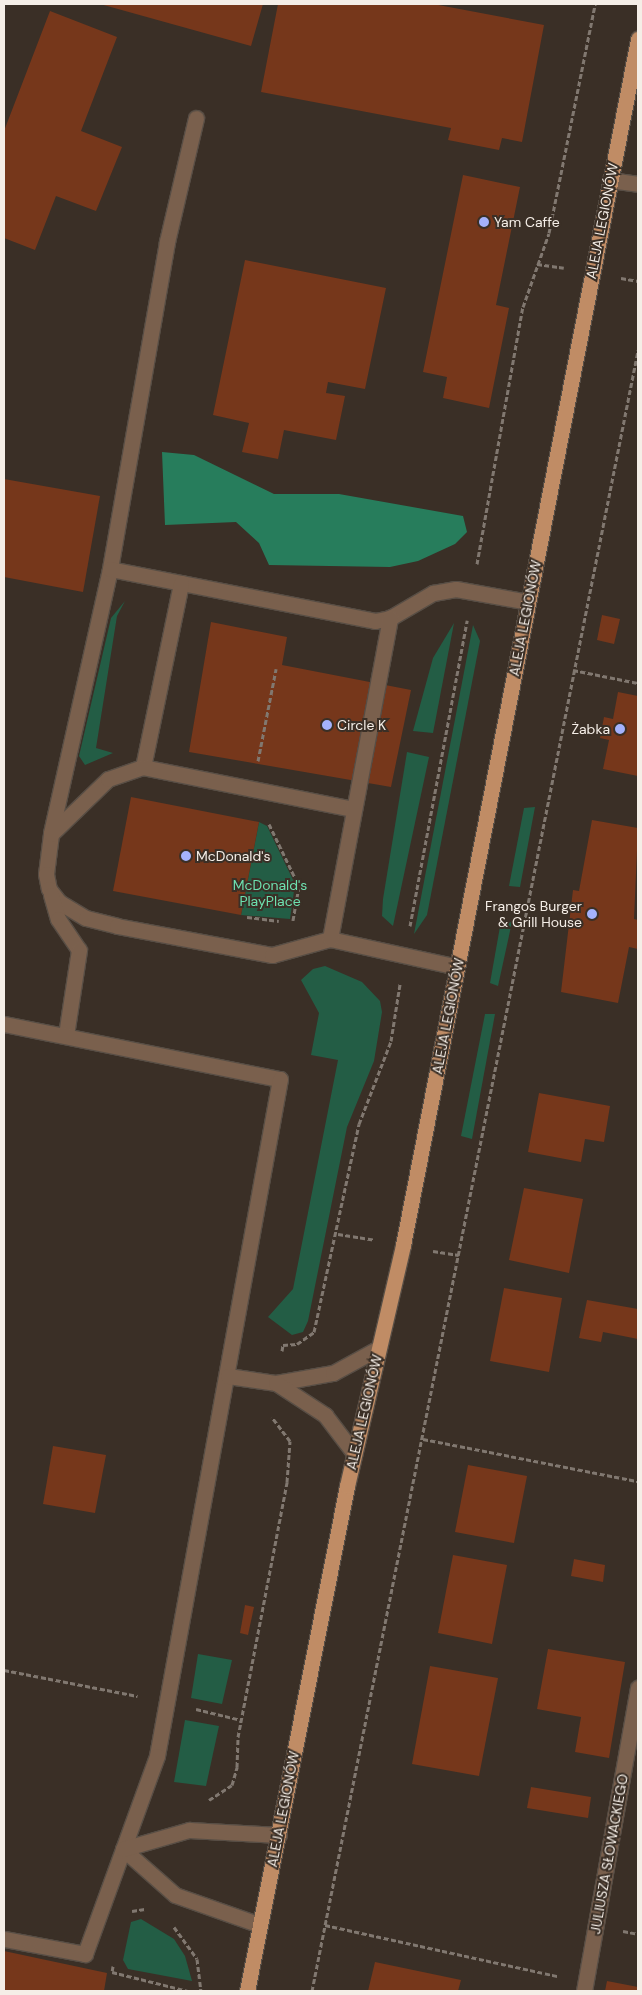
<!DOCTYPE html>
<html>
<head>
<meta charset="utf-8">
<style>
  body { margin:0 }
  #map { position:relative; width:642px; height:1995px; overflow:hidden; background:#3a2f26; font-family:"DM Sans",sans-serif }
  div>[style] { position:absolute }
  .green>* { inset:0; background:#235d45 }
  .forest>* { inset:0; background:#277d5c }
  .building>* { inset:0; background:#76371b }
  .path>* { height:3px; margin-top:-1.5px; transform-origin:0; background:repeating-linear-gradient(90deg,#817870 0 5px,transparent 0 7.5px) }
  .roads { filter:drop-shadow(1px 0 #584e45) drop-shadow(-1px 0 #584e45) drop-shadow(0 1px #584e45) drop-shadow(0 -1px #584e45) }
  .minor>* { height:15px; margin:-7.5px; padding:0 7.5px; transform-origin:7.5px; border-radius:7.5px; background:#7a604d }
  .major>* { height:15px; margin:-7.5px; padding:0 7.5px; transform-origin:7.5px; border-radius:7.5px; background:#c08c65 }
  .dots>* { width:14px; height:14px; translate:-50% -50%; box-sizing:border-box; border:2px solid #3a2f26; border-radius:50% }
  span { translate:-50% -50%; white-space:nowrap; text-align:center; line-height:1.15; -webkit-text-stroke:4px #3a2f26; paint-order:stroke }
  .street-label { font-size:14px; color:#f5eee7 }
  .poi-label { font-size:14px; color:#f5eee7 }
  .left { translate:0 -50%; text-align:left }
  .right { translate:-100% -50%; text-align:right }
  .park-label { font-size:14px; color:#6de0af }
  .frame { position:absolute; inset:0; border:5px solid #f5eee7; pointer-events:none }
</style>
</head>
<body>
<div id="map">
  <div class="green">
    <div style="clip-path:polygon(125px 601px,117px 616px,96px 748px,113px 753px,85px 765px,79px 756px,111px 618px)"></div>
    <div style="clip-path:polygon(454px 623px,433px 733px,413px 731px,433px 658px)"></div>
    <div style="clip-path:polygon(473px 625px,480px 641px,427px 915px,414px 934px)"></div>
    <div style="clip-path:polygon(407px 752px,429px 757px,393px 926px,382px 916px,383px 899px)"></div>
    <div style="clip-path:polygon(535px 807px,520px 887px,509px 886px,524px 808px)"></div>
    <div style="clip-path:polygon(259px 822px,267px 826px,295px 884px,290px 919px,241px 915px)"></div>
    <div style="clip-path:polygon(501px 921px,512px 922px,498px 986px,490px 983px)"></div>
    <div style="clip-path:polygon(325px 966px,362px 982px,380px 1001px,382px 1012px,374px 1061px,347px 1127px,308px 1321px,303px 1332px,292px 1335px,268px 1317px,293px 1289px,338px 1060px,311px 1055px,319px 1013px,301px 980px,313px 969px)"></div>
    <div style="clip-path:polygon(485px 1014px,495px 1014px,472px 1139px,461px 1136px)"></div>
    <div style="clip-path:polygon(198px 1654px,232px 1660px,222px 1704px,191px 1698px)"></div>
    <div style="clip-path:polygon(185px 1720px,219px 1726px,206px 1786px,174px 1782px)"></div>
    <div style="clip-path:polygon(141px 1919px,174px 1939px,185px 1956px,192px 1981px,128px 1969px,123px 1960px,131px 1922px)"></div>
  </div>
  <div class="forest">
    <div style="clip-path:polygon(162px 452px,194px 455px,274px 494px,339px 494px,463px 516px,467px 532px,455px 544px,418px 561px,390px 567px,269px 565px,259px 543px,236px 522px,165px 525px)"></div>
  </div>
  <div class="building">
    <div style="clip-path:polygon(100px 4px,263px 4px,251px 46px)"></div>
    <div style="clip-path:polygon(278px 4px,433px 4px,544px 25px,522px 142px,502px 138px,499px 150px,448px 140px,451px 128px,261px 92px)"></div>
    <div style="clip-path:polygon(50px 11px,117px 37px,81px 131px,122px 147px,96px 211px,56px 196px,35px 250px,4px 238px,4px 131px)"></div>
    <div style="clip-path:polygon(463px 175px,520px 187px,496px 305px,509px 308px,489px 408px,443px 398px,447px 377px,423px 372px)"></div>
    <div style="clip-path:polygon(245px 260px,386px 288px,365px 389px,328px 382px,326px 393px,345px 396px,336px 440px,284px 430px,278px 459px,242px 452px,249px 423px,213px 415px)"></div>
    <div style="clip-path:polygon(4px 479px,100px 496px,83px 592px,4px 577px)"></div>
    <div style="clip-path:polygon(602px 615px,620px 619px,614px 644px,597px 640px)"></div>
    <div style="clip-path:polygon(211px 622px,287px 637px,282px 665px,411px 690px,391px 787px,189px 752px)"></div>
    <div style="clip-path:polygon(618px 692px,638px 696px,638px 776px,603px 769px,609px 740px,600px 738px,604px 717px,613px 719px)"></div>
    <div style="clip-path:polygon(131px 797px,259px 822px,241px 915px,113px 891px)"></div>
    <div style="clip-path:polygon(592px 820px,638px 828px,634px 919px,638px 920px,638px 949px,629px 947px,618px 1003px,561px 992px,573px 890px,579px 891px)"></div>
    <div style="clip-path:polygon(539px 1093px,610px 1106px,604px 1142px,585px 1139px,581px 1162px,528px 1152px)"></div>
    <div style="clip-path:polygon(524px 1188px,583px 1199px,569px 1273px,509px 1260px)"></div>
    <div style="clip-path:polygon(504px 1288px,562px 1298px,549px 1372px,490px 1361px)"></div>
    <div style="clip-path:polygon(587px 1300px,638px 1309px,638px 1339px,603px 1332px,601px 1342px,579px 1338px)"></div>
    <div style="clip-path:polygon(53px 1446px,106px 1455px,95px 1513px,43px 1504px)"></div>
    <div style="clip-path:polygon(468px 1465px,527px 1476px,514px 1543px,455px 1532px)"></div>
    <div style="clip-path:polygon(453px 1555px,507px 1565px,492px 1644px,438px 1633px)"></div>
    <div style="clip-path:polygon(574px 1559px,605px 1565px,603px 1582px,571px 1576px)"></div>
    <div style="clip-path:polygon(245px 1605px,254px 1607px,248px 1635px,240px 1633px)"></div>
    <div style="clip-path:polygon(548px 1649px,625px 1662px,609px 1758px,575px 1752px,581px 1717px,537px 1709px)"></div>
    <div style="clip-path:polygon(430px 1666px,498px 1678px,479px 1776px,412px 1764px)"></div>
    <div style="clip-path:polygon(531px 1787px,591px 1797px,588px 1818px,527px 1808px)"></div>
    <div style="clip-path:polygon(4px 1951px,107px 1973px,104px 1991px,4px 1991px)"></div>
    <div style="clip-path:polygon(375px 1962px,461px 1980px,458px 1991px,368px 1991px)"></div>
    <div style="clip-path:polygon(607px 1981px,638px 1987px,638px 1991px,605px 1991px)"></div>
  </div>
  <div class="path">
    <div style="left:537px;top:264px;width:27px;rotate:8deg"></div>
    <div style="left:621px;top:278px;width:17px;rotate:10deg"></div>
    <div style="left:477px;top:564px;width:261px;rotate:-79.9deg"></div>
    <div style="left:523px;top:307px;width:78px;rotate:-70.6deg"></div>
    <div style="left:549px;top:233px;width:234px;rotate:-78.6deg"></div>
    <div style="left:573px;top:670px;width:66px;rotate:11.3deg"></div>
    <div style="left:258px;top:761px;width:94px;rotate:-78.9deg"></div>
    <div style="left:269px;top:824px;width:69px;rotate:64.2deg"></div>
    <div style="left:299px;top:886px;width:35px;rotate:100deg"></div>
    <div style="left:247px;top:917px;width:32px;rotate:7deg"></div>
    <div style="left:410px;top:926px;width:311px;rotate:-79.4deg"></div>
    <div style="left:338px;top:1234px;width:37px;rotate:9deg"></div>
    <div style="left:433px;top:1251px;width:26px;rotate:9deg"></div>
    <div style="left:282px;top:1351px;width:6px;rotate:-81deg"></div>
    <div style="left:283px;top:1345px;width:14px;rotate:-4deg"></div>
    <div style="left:297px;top:1344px;width:21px;rotate:-35deg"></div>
    <div style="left:314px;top:1332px;width:213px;rotate:-77.8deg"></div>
    <div style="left:359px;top:1124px;width:89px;rotate:-68.9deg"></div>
    <div style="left:391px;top:1041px;width:58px;rotate:-81deg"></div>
    <div style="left:423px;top:1439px;width:219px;rotate:11.1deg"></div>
    <div style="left:4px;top:1670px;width:136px;rotate:11deg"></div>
    <div style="left:196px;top:1709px;width:46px;rotate:13.7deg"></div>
    <div style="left:209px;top:1800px;width:27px;rotate:-33deg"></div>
    <div style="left:232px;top:1785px;width:19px;rotate:-74deg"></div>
    <div style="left:237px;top:1767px;width:30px;rotate:-88deg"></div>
    <div style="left:238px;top:1737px;width:260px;rotate:-79.1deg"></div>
    <div style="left:287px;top:1482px;width:41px;rotate:-85.8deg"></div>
    <div style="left:290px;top:1441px;width:30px;rotate:-127deg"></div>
    <div style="left:132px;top:1911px;width:13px;rotate:-9deg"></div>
    <div style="left:325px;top:1925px;width:238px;rotate:12.4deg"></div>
    <div style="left:174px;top:1927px;width:39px;rotate:54deg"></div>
    <div style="left:197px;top:1959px;width:32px;rotate:83deg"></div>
    <div style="left:623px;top:1931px;width:15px;rotate:11deg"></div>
    <div style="left:113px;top:1966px;width:6px;rotate:99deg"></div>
    <div style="left:112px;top:1972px;width:78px;rotate:14deg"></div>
    <div style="left:312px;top:1991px;width:1673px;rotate:-78.76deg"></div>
  </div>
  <div class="roads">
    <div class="minor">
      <div style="left:196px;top:118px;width:127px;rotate:103.2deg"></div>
      <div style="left:167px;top:242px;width:332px;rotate:99.9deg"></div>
      <div style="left:110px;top:569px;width:271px;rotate:102.6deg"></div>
      <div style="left:51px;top:834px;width:40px;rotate:97.1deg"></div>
      <div style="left:46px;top:874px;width:15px;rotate:79deg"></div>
      <div style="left:49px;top:889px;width:16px;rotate:52deg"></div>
      <div style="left:59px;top:902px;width:31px;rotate:31deg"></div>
      <div style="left:86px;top:918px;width:32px;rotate:14deg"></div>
      <div style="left:117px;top:926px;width:158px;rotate:10.6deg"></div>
      <div style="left:272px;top:955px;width:60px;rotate:-15.4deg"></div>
      <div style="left:330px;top:939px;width:130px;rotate:12.4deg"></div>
      <div style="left:610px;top:180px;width:28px;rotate:8deg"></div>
      <div style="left:110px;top:569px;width:270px;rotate:11.1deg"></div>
      <div style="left:375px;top:621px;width:15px;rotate:-11deg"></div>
      <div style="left:390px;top:618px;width:50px;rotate:-30.2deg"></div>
      <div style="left:433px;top:593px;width:23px;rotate:-10deg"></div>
      <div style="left:456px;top:589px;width:73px;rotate:10.2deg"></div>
      <div style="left:143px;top:767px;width:188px;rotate:-78.3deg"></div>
      <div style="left:51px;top:834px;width:79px;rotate:-44deg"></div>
      <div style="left:108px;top:779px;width:37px;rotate:-19deg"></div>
      <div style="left:143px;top:767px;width:215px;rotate:11.3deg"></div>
      <div style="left:51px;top:895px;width:25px;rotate:74deg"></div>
      <div style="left:58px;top:919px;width:37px;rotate:56deg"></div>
      <div style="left:79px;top:950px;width:86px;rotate:98.7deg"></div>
      <div style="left:330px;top:939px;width:327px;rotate:-79.4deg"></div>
      <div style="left:4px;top:1024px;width:281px;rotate:11.3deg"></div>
      <div style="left:280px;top:1079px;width:688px;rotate:100.3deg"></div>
      <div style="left:157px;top:1756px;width:211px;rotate:110deg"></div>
      <div style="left:85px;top:1954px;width:82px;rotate:-169.5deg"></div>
      <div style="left:228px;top:1376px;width:49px;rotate:8.3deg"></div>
      <div style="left:276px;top:1383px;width:58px;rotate:-10deg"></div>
      <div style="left:333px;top:1373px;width:52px;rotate:-28.5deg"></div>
      <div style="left:276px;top:1383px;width:59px;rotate:33.1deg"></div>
      <div style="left:325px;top:1415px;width:48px;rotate:52.7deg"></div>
      <div style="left:123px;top:1849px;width:69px;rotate:41.5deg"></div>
      <div style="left:175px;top:1895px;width:90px;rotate:19.4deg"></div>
      <div style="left:123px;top:1849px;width:69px;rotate:-16.1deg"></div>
      <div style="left:189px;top:1830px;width:90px;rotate:3.2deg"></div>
      <div style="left:584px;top:1991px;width:308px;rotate:-79.9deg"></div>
    </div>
    <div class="major">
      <div style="left:247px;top:1991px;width:515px;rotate:-78.8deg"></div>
      <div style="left:347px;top:1486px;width:247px;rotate:-76.9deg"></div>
      <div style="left:403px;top:1245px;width:1229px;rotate:-78.97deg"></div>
    </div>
  </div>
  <div class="dots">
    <div style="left:484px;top:222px;background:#a4b2fc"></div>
    <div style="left:327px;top:725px;background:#a4b2fc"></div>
    <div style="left:620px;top:729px;background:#a4b2fc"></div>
    <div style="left:186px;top:856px;background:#a4b2fc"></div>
    <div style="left:592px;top:914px;background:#a4b2fc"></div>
  </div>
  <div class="street-label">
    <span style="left:602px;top:221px;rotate:-79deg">ALEJA LEGIONÓW</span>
    <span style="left:525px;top:618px;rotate:-79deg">ALEJA LEGIONÓW</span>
    <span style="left:448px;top:1016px;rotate:-79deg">ALEJA LEGIONÓW</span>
    <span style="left:364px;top:1412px;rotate:-77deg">ALEJA LEGIONÓW</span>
    <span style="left:283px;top:1809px;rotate:-79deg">ALEJA LEGIONÓW</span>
    <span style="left:609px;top:1854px;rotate:-80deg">JULIUSZA SŁOWACKIEGO</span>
  </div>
  <div class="poi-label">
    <span class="left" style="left:494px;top:222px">Yam Caffe</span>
    <span class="left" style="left:337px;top:725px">Circle K</span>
    <span class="right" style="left:610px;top:729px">Żabka</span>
    <span class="left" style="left:196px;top:856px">McDonald's</span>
    <span class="right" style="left:582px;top:914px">Frangos Burger<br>&amp; Grill House</span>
  </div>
  <div class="park-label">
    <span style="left:270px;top:893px">McDonald's<br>PlayPlace</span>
  </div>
  <div class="frame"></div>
</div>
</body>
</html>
